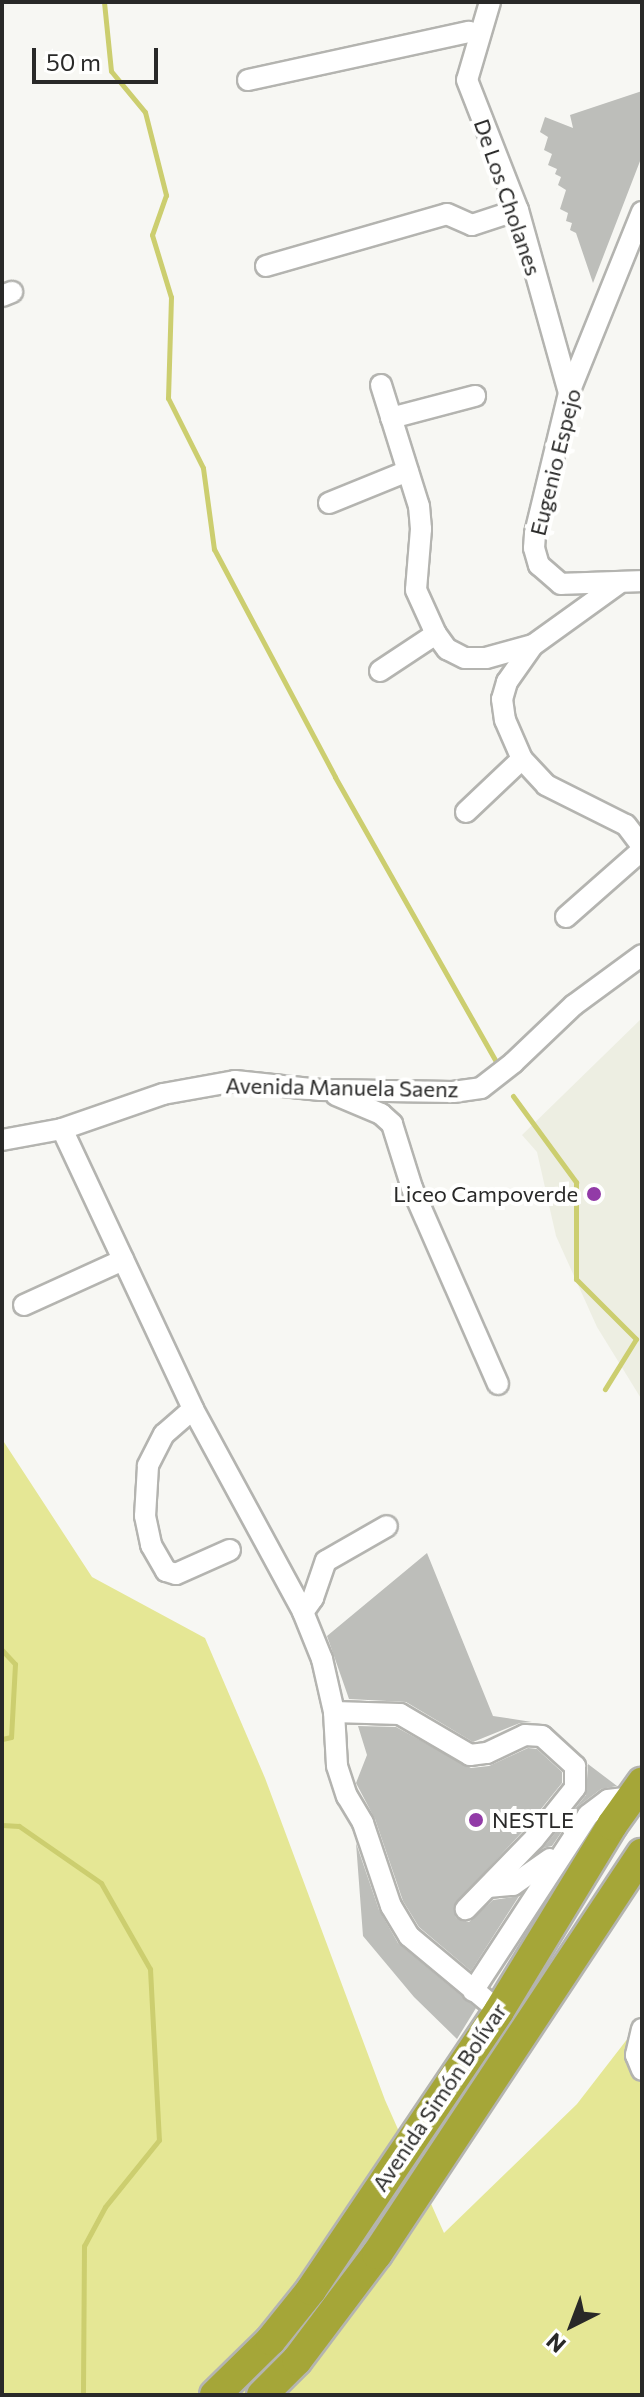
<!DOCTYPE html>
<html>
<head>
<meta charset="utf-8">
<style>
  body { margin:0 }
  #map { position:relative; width:644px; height:2397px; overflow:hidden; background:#f7f7f3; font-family:Commissioner,sans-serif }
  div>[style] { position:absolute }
  .built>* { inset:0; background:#edeee2 }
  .green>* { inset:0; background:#e5e795 }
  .stream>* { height:5px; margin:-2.5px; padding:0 2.5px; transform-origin:2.5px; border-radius:2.5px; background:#ccce6f }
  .building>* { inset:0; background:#bdbeba }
  .roads { filter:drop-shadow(2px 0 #b4b4b0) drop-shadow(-2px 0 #b4b4b0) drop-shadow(0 2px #b4b4b0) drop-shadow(0 -2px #b4b4b0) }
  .minor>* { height:20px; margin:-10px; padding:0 10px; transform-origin:10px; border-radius:10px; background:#fff }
  .highway>* { height:30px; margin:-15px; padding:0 15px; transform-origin:15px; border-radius:15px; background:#a5a638 }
  .dots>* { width:22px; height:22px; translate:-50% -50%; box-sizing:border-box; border:4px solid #fffffe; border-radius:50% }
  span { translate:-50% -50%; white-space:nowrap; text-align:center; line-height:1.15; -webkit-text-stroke:8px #fffffe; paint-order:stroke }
  .street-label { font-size:22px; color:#292928 }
  .poi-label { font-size:22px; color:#292928 }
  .right { translate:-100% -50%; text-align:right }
  .left { translate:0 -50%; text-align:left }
  .frame { position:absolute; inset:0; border:4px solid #292928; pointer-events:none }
  .north { position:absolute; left:532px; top:2285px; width:80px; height:80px; -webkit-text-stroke:6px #fffffe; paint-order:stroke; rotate:222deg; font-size:22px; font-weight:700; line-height:32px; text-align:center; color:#292928 }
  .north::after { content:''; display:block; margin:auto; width:28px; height:36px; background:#292928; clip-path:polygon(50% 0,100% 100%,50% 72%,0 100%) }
  .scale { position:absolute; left:32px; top:48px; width:126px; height:36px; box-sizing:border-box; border:4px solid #292928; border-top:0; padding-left:10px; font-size:24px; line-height:28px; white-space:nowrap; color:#292928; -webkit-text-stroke:6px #fffffe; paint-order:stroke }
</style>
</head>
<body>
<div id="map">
  <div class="built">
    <div style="clip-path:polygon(642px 1018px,642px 1400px,597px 1327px,556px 1236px,537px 1152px,522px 1135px)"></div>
  </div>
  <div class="green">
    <div style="clip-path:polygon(2px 1439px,92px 1577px,205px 1638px,265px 1778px,385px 2100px,444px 2233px,577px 2104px,642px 2020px,642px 2395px,2px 2395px)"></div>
  </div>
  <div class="stream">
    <div style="left:104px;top:2px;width:69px;rotate:84.2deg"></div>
    <div style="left:111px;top:71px;width:53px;rotate:50.3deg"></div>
    <div style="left:145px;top:112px;width:86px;rotate:75.8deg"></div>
    <div style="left:166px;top:195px;width:42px;rotate:109.3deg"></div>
    <div style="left:152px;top:235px;width:65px;rotate:73deg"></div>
    <div style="left:171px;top:297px;width:101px;rotate:91.7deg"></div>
    <div style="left:168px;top:398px;width:78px;rotate:63.4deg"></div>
    <div style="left:203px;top:468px;width:82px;rotate:82.3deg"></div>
    <div style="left:214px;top:549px;width:258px;rotate:62deg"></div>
    <div style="left:335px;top:777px;width:329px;rotate:60.5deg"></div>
    <div style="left:513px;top:1096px;width:107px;rotate:53.8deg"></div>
    <div style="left:576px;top:1182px;width:97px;rotate:90deg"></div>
    <div style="left:576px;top:1279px;width:85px;rotate:45deg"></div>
    <div style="left:636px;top:1339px;width:59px;rotate:121.8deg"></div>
    <div style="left:2px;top:1650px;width:19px;rotate:47deg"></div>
    <div style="left:15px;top:1664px;width:73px;rotate:93.1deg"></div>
    <div style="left:11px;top:1737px;width:9px;rotate:167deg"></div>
    <div style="left:2px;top:1825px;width:17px;rotate:3deg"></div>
    <div style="left:19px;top:1826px;width:100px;rotate:34.8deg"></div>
    <div style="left:101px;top:1883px;width:99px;rotate:60.3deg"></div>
    <div style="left:150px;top:1969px;width:171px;rotate:87deg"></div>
    <div style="left:159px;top:2140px;width:86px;rotate:128.9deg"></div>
    <div style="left:105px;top:2207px;width:44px;rotate:118.3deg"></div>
    <div style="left:84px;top:2246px;width:148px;rotate:90.4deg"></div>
  </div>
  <div class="building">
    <div style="clip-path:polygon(642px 91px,642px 156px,593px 283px,576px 233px,570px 230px,572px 223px,566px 221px,568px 213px,560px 209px,566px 190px,558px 185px,561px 177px,555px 174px,557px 169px,548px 165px,552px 154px,544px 150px,548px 137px,540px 132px,545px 117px,573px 128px,570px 115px)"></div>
    <div style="clip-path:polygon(427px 1553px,493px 1716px,532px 1722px,520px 1723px,473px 1742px,406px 1702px,349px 1699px,327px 1636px)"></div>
    <div style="clip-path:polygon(358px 1726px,396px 1727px,471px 1768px,489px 1766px,528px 1748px,537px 1749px,562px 1772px,562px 1783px,524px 1830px,454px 1905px,456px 1918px,469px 1922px,493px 1900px,519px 1896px,471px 1971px,419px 1927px,403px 1901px,375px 1819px,356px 1783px,367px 1755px)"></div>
    <div style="clip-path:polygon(588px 1764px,617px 1786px,601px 1789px,580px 1805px,552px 1846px,543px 1848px,586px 1795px)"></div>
    <div style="clip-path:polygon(356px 1843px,379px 1910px,398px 1943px,476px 2008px,457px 2039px,414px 1997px,363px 1936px)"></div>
  </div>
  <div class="roads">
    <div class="minor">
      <div style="left:490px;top:2px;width:81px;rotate:106.4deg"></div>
      <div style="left:467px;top:80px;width:140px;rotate:68.6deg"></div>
      <div style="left:518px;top:210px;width:190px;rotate:74.4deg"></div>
      <div style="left:248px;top:80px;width:226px;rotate:-12.3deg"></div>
      <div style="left:469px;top:32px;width:9px;rotate:13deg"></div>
      <div style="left:642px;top:212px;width:195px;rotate:112deg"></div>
      <div style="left:569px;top:393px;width:145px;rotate:103.6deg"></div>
      <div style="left:535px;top:534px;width:14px;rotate:94deg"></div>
      <div style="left:534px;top:548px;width:18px;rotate:74deg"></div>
      <div style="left:539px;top:565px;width:29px;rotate:41deg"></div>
      <div style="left:561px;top:584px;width:81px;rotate:-2.1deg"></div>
      <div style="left:266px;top:266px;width:188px;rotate:-16deg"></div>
      <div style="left:447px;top:214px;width:27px;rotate:24deg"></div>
      <div style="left:472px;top:225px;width:48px;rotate:-18.1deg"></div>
      <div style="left:2px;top:296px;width:11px;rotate:-22deg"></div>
      <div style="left:381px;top:385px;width:127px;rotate:72.6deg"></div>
      <div style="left:419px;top:506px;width:23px;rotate:85deg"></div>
      <div style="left:421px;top:529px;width:61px;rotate:94.7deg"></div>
      <div style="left:416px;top:590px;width:48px;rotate:65.6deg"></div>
      <div style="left:436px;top:634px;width:19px;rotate:54deg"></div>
      <div style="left:447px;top:649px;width:20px;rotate:27deg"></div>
      <div style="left:465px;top:658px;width:21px"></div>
      <div style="left:486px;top:658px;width:49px;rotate:-15.5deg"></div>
      <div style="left:391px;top:418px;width:87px;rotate:-14.7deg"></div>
      <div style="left:329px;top:503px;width:85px;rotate:-22.1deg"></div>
      <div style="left:618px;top:584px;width:105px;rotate:144.3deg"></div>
      <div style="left:533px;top:645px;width:45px;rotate:125.1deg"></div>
      <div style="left:507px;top:682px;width:18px;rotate:106deg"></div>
      <div style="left:502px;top:699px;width:21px;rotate:82deg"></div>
      <div style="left:505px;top:720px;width:43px;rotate:66.4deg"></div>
      <div style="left:522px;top:759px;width:35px;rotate:47deg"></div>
      <div style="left:546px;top:785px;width:89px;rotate:26.6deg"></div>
      <div style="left:626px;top:825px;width:26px;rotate:53deg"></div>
      <div style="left:380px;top:671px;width:67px;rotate:-33.5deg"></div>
      <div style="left:466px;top:812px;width:77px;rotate:-43.4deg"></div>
      <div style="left:566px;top:917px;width:101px;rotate:-41.4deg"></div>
      <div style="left:336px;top:1095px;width:49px;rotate:22.9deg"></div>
      <div style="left:381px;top:1114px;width:15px;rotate:42deg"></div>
      <div style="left:392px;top:1124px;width:67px;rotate:72.6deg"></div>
      <div style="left:412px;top:1188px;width:214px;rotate:66.3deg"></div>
      <div style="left:62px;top:1129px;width:309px;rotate:64.9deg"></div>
      <div style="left:193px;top:1409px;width:231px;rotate:61.5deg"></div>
      <div style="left:303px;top:1612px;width:51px;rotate:68deg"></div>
      <div style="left:322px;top:1659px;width:54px;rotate:77.2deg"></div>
      <div style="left:334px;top:1712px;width:54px;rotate:86.8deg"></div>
      <div style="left:337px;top:1766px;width:32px;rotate:72deg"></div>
      <div style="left:347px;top:1796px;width:31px;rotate:59deg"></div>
      <div style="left:363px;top:1823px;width:88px;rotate:71.4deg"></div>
      <div style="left:391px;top:1906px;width:35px;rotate:59deg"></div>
      <div style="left:409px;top:1936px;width:117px;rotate:39.8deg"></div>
      <div style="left:2px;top:1140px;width:61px;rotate:-10.4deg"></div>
      <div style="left:62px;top:1129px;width:107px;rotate:-19.1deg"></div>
      <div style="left:163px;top:1094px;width:73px;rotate:-10.2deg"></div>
      <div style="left:235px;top:1081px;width:86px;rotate:6deg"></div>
      <div style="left:321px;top:1090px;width:132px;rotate:0.9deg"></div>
      <div style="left:453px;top:1092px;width:28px;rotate:-8deg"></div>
      <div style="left:481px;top:1088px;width:41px;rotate:-38deg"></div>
      <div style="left:513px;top:1063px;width:84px;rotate:-43.6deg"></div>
      <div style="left:574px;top:1005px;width:84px;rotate:-36.3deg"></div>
      <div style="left:24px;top:1305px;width:109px;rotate:-24.4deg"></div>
      <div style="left:193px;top:1409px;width:38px;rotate:139deg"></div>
      <div style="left:164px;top:1434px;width:36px;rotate:117deg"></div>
      <div style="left:148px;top:1466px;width:50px;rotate:93.4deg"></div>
      <div style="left:145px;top:1516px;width:30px;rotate:78deg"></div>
      <div style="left:151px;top:1545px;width:30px;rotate:60deg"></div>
      <div style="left:166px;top:1571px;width:10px;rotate:17deg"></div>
      <div style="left:176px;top:1574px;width:59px;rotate:-24deg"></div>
      <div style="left:303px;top:1612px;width:17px;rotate:-54deg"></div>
      <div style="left:313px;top:1598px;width:39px;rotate:-71deg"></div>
      <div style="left:326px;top:1561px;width:70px;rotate:-29.8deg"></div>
      <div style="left:334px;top:1712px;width:66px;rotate:1.7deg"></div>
      <div style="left:400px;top:1714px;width:81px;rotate:30.4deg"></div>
      <div style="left:470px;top:1755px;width:17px;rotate:-7deg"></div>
      <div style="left:487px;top:1753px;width:42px;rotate:-25.3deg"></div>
      <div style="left:525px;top:1735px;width:17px;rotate:3deg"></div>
      <div style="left:542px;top:1736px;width:45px;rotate:42.3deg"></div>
      <div style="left:575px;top:1766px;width:22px;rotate:90deg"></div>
      <div style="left:575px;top:1788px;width:65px;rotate:128.8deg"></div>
      <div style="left:534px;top:1839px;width:98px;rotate:134.2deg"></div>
      <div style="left:488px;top:1887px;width:25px;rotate:-5deg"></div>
      <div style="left:513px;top:1885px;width:45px;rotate:-35.1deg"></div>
      <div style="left:473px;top:1991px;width:210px;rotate:-56.8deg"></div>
      <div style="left:588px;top:1815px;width:25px;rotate:-37deg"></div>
      <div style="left:608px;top:1800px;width:23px;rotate:-7deg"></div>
      <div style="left:631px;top:1797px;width:5px;rotate:22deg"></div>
      <div style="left:642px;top:2029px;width:27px;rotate:103deg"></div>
      <div style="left:636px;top:2055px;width:16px;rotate:68deg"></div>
    </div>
    <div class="highway">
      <div style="left:215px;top:2395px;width:78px;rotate:-44.5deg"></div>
      <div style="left:271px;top:2340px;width:64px;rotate:-51.3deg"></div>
      <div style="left:311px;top:2290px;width:336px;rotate:-56deg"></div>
      <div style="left:499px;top:2011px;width:218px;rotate:-58.7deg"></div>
      <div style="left:612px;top:1825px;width:52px;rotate:-54.5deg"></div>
      <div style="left:262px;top:2395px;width:49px;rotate:-45deg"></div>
      <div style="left:297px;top:2360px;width:133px;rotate:-53deg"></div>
      <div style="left:377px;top:2254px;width:480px;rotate:-56.5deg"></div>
    </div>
  </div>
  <div class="dots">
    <div style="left:594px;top:1194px;background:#923ba7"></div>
    <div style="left:476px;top:1820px;background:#923ba7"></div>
  </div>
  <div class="street-label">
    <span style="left:508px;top:197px;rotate:71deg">De Los Cholanes</span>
    <span style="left:555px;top:462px;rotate:-76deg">Eugenio Espejo</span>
    <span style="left:342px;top:1087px;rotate:1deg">Avenida Manuela Saenz</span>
    <span style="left:439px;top:2097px;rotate:-56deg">Avenida Simón Bolívar</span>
  </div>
  <div class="poi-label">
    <span class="right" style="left:578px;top:1194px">Liceo Campoverde</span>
    <span class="left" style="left:492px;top:1820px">NESTLE</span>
  </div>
  <div class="frame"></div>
  <div class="north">N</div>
  <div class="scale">50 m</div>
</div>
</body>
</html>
